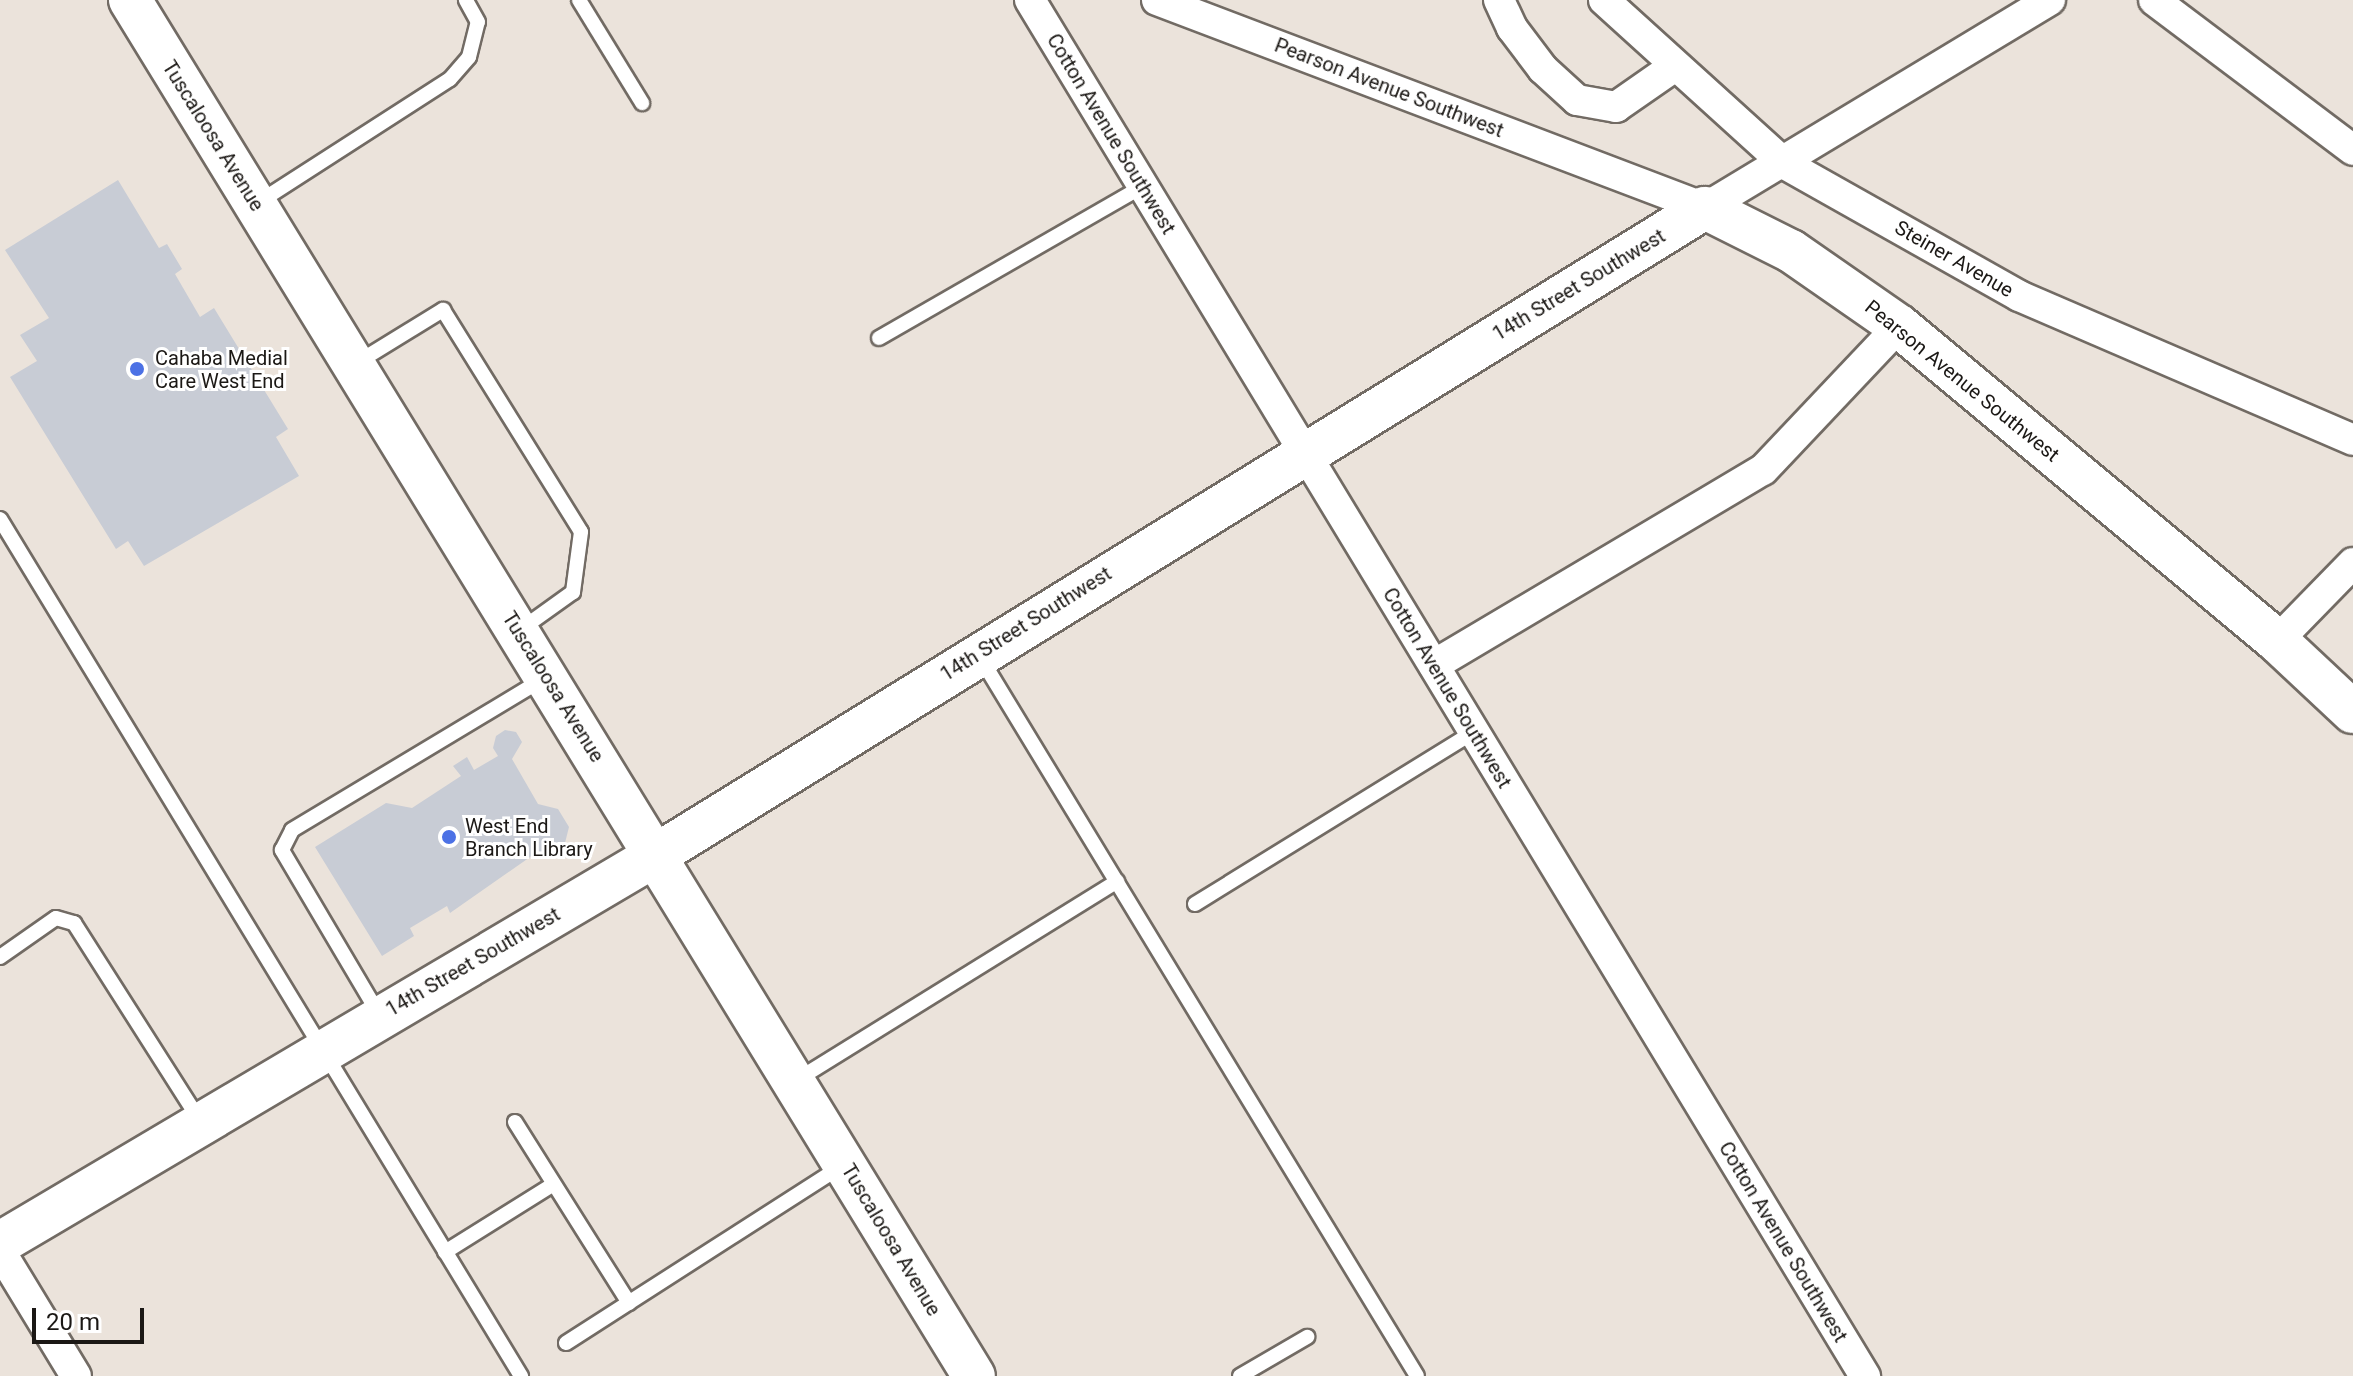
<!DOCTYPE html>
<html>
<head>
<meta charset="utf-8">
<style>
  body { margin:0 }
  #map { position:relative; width:2353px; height:1376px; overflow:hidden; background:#ebe3db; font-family:Roboto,sans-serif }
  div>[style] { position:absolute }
  .building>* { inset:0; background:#c8ccd5 }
  .roads { filter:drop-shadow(2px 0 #726b64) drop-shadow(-2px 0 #726b64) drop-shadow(0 2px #726b64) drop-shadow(0 -2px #726b64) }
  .lane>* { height:14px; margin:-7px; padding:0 7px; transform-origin:7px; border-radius:7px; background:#fff }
  .street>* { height:30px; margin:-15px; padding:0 15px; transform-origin:15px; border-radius:15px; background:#fff }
  .secondary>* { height:42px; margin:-21px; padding:0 21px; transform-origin:21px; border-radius:21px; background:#fff }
  .dots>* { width:22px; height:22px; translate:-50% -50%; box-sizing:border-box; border:4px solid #fff; border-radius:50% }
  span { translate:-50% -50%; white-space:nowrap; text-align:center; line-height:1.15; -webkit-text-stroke:6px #fff; paint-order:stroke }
  .street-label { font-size:20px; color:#1b1815 }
  .poi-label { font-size:20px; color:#1b1815 }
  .left { translate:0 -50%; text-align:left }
  .scale { position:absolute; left:32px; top:1308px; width:112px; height:36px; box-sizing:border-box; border:4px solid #1b1815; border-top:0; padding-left:10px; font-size:24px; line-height:28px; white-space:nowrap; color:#1b1815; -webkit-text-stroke:6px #fff; paint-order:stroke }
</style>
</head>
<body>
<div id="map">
  <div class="building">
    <div style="clip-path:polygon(118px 180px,159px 248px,167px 244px,182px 269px,175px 274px,200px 317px,214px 308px,288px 429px,276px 437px,299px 476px,144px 566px,128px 541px,116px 549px,10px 377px,37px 361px,20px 335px,49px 318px,5px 250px)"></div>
    <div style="clip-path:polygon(505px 730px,516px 732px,522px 742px,512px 759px,538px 804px,558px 809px,569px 827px,564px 847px,547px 858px,533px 855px,450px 913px,447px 906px,410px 928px,414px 936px,382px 956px,315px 847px,386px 803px,412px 808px,461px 776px,453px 766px,467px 757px,474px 770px,498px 756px,493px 748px,496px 736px)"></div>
  </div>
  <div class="roads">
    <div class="lane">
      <div style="left:579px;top:0;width:121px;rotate:58.5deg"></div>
      <div style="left:259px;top:202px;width:227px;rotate:-32.8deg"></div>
      <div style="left:450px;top:79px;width:29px;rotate:-49deg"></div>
      <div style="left:469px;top:57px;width:36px;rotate:-76deg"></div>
      <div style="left:478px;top:22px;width:25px;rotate:-119deg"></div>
      <div style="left:879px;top:338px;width:305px;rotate:-29.9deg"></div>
      <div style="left:358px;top:362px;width:100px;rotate:-31.5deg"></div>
      <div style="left:443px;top:310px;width:261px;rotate:58.1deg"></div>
      <div style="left:581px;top:532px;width:61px;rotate:97.6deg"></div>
      <div style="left:573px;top:592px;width:65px;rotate:144.4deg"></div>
      <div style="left:0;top:519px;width:1003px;rotate:58.7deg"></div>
      <div style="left:980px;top:657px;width:841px;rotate:58.71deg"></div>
      <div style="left:1195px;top:904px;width:327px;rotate:-31.7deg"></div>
      <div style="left:0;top:957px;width:68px;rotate:-34.9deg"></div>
      <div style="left:56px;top:918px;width:19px;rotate:16deg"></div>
      <div style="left:74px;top:923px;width:232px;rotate:57.5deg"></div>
      <div style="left:380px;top:1016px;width:193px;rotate:-120.6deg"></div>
      <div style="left:282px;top:850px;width:22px;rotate:-63deg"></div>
      <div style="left:292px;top:830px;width:293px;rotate:-31deg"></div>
      <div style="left:795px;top:1081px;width:379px;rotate:-31.8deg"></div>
      <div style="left:515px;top:1122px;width:214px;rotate:57.8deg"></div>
      <div style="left:445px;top:1252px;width:128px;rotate:-32deg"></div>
      <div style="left:566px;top:1343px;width:328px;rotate:-32.7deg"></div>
      <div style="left:1240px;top:1376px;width:78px;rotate:-30.2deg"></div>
    </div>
    <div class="street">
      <div style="left:1030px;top:0;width:1610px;rotate:58.75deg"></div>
      <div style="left:1157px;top:0;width:586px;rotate:20.78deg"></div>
      <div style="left:1705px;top:208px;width:403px;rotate:-31.1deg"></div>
      <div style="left:1499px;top:0;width:31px;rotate:65deg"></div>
      <div style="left:1512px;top:28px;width:51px;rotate:52.9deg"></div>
      <div style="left:1543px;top:69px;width:46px;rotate:42.4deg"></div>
      <div style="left:1577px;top:100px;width:40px;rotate:10deg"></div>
      <div style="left:1616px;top:107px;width:72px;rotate:-34.8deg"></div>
      <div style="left:1604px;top:0;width:244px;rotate:42.2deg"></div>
      <div style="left:1785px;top:164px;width:269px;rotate:29.4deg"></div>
      <div style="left:2019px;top:296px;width:364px;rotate:23.3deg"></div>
      <div style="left:2154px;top:0;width:249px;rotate:37deg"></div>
      <div style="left:2277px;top:641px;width:109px;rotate:-45.7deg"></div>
      <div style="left:1434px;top:665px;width:382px;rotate:-30.7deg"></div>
      <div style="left:1763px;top:470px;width:198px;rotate:-46.6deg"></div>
      <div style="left:0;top:1251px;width:146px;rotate:58.7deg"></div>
    </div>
    <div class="secondary">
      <div style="left:130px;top:0;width:1614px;rotate:58.48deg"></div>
      <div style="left:0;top:1243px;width:762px;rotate:-30.6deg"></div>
      <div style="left:656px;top:855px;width:1232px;rotate:-31.67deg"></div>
      <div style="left:1705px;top:208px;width:96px;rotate:26.6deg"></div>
      <div style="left:1791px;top:251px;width:131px;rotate:34.8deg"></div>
      <div style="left:1899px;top:326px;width:492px;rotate:39.8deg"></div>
      <div style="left:2277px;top:641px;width:104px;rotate:43.1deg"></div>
    </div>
  </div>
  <div class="dots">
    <div style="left:137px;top:369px;background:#4c71e5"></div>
    <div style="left:449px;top:837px;background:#4c71e5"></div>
  </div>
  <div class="street-label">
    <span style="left:1389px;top:88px;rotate:21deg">Pearson Avenue Southwest</span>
    <span style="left:1111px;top:134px;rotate:59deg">Cotton Avenue Southwest</span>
    <span style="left:213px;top:136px;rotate:58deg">Tuscaloosa Avenue</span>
    <span style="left:1954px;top:259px;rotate:30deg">Steiner Avenue</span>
    <span style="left:1579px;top:285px;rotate:-31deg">14th Street Southwest</span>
    <span style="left:1962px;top:381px;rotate:39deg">Pearson Avenue Southwest</span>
    <span style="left:1026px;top:624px;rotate:-32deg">14th Street Southwest</span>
    <span style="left:553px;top:687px;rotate:58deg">Tuscaloosa Avenue</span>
    <span style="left:1447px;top:688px;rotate:59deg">Cotton Avenue Southwest</span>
    <span style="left:473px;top:962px;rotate:-30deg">14th Street Southwest</span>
    <span style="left:891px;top:1240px;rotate:59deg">Tuscaloosa Avenue</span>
    <span style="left:1783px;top:1242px;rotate:59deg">Cotton Avenue Southwest</span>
  </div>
  <div class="poi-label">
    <span class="left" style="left:155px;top:370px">Cahaba Medial<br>Care West End</span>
    <span class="left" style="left:465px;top:838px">West End<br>Branch Library</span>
  </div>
  <div class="scale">20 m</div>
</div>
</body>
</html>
